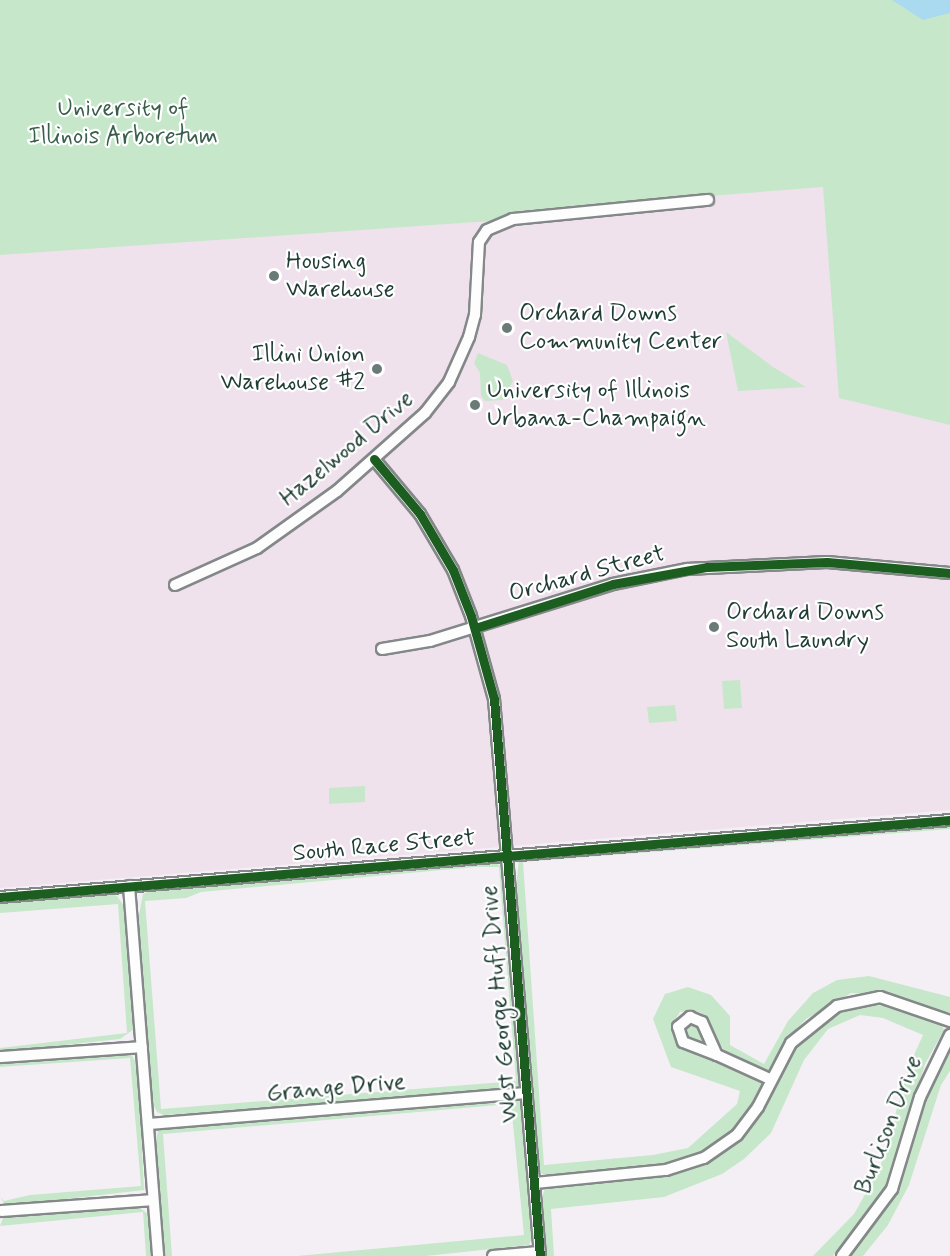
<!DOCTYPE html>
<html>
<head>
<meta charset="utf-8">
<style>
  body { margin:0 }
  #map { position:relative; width:950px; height:1256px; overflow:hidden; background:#f4eff4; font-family:Mynerve,sans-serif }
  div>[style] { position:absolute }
  .built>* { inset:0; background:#efe2ed }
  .green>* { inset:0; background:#c7e7cb }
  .water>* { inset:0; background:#aadaef }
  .roads { filter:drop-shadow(2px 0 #848888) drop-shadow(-2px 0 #848888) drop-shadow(0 2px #848888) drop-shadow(0 -2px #848888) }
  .minor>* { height:10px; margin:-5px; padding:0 5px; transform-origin:5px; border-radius:5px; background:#fdfdfd }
  .cycleway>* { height:9px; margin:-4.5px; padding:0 4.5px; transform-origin:4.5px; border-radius:4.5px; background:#1b5e20 }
  .dots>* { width:16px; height:16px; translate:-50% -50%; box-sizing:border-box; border:3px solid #fff; border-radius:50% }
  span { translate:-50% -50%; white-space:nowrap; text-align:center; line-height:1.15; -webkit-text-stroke:4.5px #fff; paint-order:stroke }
  .park-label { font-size:24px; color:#395e4c }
  .poi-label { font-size:24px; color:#1f3d34 }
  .left { translate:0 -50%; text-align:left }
  .right { translate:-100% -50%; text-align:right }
  .street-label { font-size:24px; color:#1f3d34 }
</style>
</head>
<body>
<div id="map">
  <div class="built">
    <div style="clip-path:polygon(0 0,950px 0,950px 810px,0 888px)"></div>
  </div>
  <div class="green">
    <div style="clip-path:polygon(0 0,950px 0,950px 425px,839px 398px,823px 187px,517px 211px,490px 221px,0 255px)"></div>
    <div style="clip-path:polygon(726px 332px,773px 367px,806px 387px,738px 391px)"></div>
    <div style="clip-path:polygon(478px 353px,507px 365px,513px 381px,503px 400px,485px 401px,481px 396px,480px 373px,474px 363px)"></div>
    <div style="clip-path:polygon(740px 680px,742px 708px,724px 709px,722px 681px)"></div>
    <div style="clip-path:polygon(675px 705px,677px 721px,649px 723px,647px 707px)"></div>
    <div style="clip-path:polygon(365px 786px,365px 802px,329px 804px,329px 788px)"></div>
    <div style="clip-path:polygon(950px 824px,950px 829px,523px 862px,544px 1165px,653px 1155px,688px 1148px,737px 1104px,740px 1091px,671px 1067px,653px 1019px,665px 994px,688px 987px,711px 995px,730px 1016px,730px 1045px,764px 1064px,788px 1021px,813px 993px,837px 980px,869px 976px,950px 997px,950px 1012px,943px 1012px,891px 995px,851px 993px,806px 1019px,788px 1038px,777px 1063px,767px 1071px,727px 1055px,701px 1013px,693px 1010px,680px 1012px,673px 1023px,674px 1033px,686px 1048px,763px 1084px,736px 1131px,716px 1147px,678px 1162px,558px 1177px,542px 1174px,538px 1169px,516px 886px,519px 860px)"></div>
    <div style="clip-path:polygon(evenodd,491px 861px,501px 866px,506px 879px,519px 1085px,506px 1090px,284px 1107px,164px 1115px,157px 1112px,152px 1101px,138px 920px,143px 894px,154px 889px,491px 861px,475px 867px,499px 867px,516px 1081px,161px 1109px,145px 901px,186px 898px,201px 892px,475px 867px)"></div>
    <div style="clip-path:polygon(105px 893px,117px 896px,124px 906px,134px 1029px,120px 1039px,0 1052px,0 1048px,127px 1033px,118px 904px,0 913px,0 902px)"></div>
    <div style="clip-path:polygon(867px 1004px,908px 1009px,940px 1021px,944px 1030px,925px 1064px,894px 1169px,882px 1196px,833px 1256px,813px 1256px,854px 1214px,880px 1168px,909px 1066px,923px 1035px,883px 1018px,860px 1015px,828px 1029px,804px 1060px,771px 1133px,744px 1159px,722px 1174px,664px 1197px,551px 1209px,554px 1256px,544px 1256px,540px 1202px,546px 1186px,652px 1178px,700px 1165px,734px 1143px,804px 1034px,839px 1010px)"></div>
    <div style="clip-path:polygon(695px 1022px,702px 1029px,709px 1047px,684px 1039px,683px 1026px)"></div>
    <div style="clip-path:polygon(950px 1042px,950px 1071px,941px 1085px,909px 1185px,888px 1225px,863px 1256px,847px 1256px,885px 1209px,894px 1189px,919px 1109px)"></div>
    <div style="clip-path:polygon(131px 1054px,138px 1067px,144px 1190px,6px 1206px,0 1197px,4px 1201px,30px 1195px,141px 1186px,130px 1058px,0 1067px,0 1060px)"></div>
    <div style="clip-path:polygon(517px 1099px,522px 1102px,534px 1232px,529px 1245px,426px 1256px,297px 1256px,524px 1235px,511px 1104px,163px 1134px,172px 1256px,165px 1256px,156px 1139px,158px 1131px,169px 1126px)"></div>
    <div style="clip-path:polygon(139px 1207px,149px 1215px,152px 1256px,146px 1256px,143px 1212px,0 1226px,3px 1218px,10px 1216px)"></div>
  </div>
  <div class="water">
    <div style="clip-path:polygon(892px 0,950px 0,950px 13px,923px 20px)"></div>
  </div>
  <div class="roads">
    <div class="minor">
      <div style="left:374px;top:459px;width:72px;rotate:50.1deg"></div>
      <div style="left:420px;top:514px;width:65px;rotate:59.5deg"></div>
      <div style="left:453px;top:570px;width:49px;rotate:68.6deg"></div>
      <div style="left:471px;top:616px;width:86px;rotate:74.5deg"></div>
      <div style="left:494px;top:699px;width:559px;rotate:85.28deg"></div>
      <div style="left:175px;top:585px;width:90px;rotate:-24.3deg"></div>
      <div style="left:257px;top:548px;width:98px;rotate:-35.5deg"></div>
      <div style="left:337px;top:491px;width:118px;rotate:-41.6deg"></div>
      <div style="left:425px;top:413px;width:39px;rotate:-52deg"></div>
      <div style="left:449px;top:382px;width:49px;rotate:-66deg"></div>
      <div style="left:469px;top:337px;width:23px;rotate:-75deg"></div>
      <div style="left:475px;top:315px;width:73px;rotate:-86.9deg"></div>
      <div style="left:479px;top:242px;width:14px;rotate:-56deg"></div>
      <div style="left:487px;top:230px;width:28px;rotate:-23deg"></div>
      <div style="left:513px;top:219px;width:196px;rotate:-5.6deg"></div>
      <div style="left:382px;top:649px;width:49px;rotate:-9.5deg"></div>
      <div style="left:430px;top:641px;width:192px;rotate:-17.3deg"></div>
      <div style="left:613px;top:584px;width:76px;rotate:-11.5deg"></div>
      <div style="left:687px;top:569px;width:140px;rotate:-2.9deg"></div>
      <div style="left:827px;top:562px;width:123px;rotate:5.1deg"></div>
      <div style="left:129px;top:886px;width:371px;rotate:85.5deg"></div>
      <div style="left:0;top:897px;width:953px;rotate:-4.63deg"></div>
      <div style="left:690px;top:1017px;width:13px;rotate:23deg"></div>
      <div style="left:702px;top:1022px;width:36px;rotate:66deg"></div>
      <div style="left:717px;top:1055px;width:36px;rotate:-159deg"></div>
      <div style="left:683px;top:1042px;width:16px;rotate:-108deg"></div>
      <div style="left:678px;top:1027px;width:16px;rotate:-40deg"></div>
      <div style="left:717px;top:1055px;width:58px;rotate:24.4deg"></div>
      <div style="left:0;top:1057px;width:142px;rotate:-4deg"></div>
      <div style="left:148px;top:1124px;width:380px;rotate:-4.7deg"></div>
      <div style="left:535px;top:1183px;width:132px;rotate:-5.7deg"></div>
      <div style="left:666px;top:1170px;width:40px;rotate:-18deg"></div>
      <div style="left:704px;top:1158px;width:40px;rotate:-34.9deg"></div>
      <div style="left:737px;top:1135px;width:35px;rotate:-53deg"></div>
      <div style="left:758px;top:1107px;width:72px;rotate:-62.7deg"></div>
      <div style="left:791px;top:1043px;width:59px;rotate:-38.8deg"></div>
      <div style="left:837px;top:1006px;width:44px;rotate:-11.8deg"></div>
      <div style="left:880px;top:997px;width:74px;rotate:18.9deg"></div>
      <div style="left:1px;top:1211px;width:152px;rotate:-4.1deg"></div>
      <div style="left:493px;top:1256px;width:46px;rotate:-5deg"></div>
      <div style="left:842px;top:1256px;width:84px;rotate:-53.3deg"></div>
      <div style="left:892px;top:1189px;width:96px;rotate:-73.1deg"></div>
      <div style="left:920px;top:1097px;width:69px;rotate:-64.2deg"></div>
    </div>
  </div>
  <div class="cycleway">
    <div style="left:374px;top:459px;width:72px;rotate:50.1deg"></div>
    <div style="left:420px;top:514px;width:65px;rotate:59.5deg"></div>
    <div style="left:453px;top:570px;width:49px;rotate:68.6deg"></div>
    <div style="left:471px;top:616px;width:86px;rotate:74.5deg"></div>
    <div style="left:494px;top:699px;width:559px;rotate:85.28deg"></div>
    <div style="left:475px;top:628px;width:145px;rotate:-17.7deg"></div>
    <div style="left:613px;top:584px;width:96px;rotate:-10.3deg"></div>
    <div style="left:707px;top:567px;width:120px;rotate:-2.4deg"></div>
    <div style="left:827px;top:562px;width:123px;rotate:5.1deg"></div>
    <div style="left:0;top:897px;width:953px;rotate:-4.63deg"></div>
  </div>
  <div class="dots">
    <div style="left:274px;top:276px;background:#6a7b77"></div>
    <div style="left:507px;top:328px;background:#6a7b77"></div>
    <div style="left:377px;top:369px;background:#6a7b77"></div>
    <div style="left:475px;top:405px;background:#6a7b77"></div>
    <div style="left:714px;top:627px;background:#6a7b77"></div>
  </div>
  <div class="park-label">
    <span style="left:123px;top:123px">University of<br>Illinois Arboretum</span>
  </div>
  <div class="poi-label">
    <span class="left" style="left:286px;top:276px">Housing<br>Warehouse</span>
    <span class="left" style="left:519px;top:328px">Orchard Downs<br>Community Center</span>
    <span class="right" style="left:365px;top:369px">Illini Union<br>Warehouse #2</span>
    <span class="left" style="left:487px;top:405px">University of Illinois<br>Urbana-Champaign</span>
    <span class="left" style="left:726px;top:627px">Orchard Downs<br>South Laundry</span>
  </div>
  <div class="street-label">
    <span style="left:347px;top:449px;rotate:-40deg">Hazelwood Drive</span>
    <span style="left:587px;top:574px;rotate:-15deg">Orchard Street</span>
    <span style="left:384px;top:846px;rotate:-5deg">South Race Street</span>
    <span style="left:500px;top:1004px;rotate:-95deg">West George Huff Drive</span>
    <span style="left:336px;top:1088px;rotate:-5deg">Grange Drive</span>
    <span style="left:889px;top:1125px;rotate:-69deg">Burlison Drive</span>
  </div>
</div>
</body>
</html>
